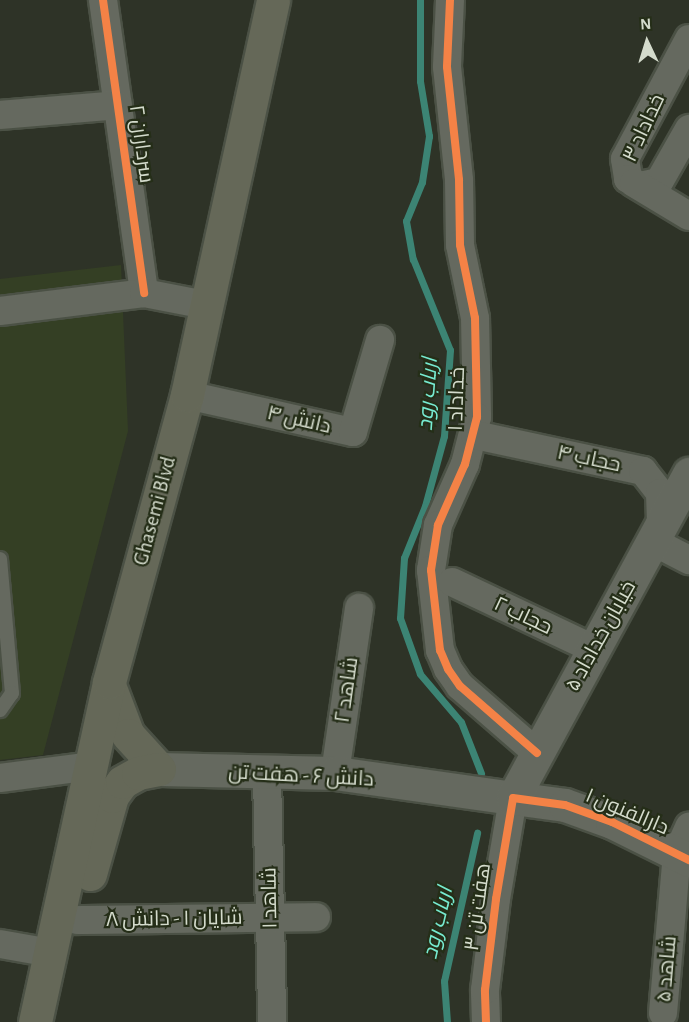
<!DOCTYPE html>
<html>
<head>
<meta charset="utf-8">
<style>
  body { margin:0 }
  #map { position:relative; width:689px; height:1022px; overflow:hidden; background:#2e3327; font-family:"Alegreya Sans",Cairo,sans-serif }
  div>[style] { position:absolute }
  .built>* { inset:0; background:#343f24 }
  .stream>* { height:7px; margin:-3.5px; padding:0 3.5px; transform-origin:3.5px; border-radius:3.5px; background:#3c8474 }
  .roads { filter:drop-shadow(2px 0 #4b5145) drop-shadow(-2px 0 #4b5145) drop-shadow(0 2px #4b5145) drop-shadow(0 -2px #4b5145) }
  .service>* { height:14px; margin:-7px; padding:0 7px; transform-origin:7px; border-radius:7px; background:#65695f }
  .minor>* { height:28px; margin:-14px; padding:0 14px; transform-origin:14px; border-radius:14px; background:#65695f }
  .tertiary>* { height:33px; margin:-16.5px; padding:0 16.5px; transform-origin:16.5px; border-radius:16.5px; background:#65695f }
  .secondary>* { height:33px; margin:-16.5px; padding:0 16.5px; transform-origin:16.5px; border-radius:16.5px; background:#65695f }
  .primary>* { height:33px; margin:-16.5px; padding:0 16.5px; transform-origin:16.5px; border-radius:16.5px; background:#656858 }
  .cycleway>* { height:8px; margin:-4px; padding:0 4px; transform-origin:4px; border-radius:4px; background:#f48246 }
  span { translate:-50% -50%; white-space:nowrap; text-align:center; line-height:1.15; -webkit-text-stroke:4.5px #252e18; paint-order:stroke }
  .street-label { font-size:21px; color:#d4dbcc }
  .water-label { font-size:22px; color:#77ebd1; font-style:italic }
  .north { position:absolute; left:617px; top:12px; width:60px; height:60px; -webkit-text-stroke:4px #252e18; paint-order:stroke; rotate:356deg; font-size:16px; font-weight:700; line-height:24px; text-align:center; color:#d4dbcc }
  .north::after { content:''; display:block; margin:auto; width:21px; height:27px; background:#d4dbcc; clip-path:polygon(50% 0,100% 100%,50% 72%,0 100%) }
</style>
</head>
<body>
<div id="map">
  <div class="built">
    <div style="clip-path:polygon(121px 265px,128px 431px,43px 755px,0 760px,0 279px)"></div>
  </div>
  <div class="stream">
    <div style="left:420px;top:0;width:81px;rotate:90deg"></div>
    <div style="left:420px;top:81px;width:56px;rotate:80.7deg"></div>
    <div style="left:429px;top:136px;width:47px;rotate:98.7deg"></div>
    <div style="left:422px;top:182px;width:42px;rotate:112.3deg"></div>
    <div style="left:406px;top:221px;width:39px;rotate:80deg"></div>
    <div style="left:413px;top:259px;width:98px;rotate:67.9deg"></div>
    <div style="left:450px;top:350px;width:86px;rotate:94deg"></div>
    <div style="left:444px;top:436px;width:73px;rotate:105.2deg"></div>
    <div style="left:425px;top:506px;width:56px;rotate:112deg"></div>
    <div style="left:404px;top:558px;width:60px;rotate:93.8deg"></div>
    <div style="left:400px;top:618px;width:59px;rotate:70.3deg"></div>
    <div style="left:420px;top:674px;width:63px;rotate:49.5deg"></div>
    <div style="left:461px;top:722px;width:55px;rotate:68.6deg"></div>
    <div style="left:447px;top:1022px;width:41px;rotate:-94.2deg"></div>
    <div style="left:444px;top:981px;width:152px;rotate:-77.4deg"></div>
  </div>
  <div class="roads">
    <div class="service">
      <div style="left:0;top:559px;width:135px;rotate:84.9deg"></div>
      <div style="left:12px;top:693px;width:21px;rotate:125deg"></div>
    </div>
    <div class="minor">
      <div style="left:103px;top:0;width:296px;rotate:82deg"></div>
      <div style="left:450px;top:0;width:67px;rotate:92.6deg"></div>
      <div style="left:447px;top:67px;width:114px;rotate:83.9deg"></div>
      <div style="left:459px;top:180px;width:65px;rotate:89.1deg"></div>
      <div style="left:460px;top:245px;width:75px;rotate:78.4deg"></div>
      <div style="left:475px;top:318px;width:99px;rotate:88.8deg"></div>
      <div style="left:477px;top:417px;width:49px;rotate:104.3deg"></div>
      <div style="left:465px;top:464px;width:67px;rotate:113.9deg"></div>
      <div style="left:438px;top:525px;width:46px;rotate:98.8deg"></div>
      <div style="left:431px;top:570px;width:81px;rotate:83.6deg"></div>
      <div style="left:440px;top:650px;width:21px;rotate:67deg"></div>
      <div style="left:448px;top:669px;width:21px;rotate:55deg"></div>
      <div style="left:460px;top:686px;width:102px;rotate:41deg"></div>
      <div style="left:689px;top:39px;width:136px;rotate:118.1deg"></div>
      <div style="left:625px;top:159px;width:20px;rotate:81deg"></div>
      <div style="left:628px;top:179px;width:14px;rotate:30deg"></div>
      <div style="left:640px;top:186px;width:19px;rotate:-12deg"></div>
      <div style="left:659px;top:182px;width:61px;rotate:-60.5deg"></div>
      <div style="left:0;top:115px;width:118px;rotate:-4.8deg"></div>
      <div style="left:634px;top:183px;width:64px;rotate:31deg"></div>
      <div style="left:0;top:311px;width:145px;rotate:-7.1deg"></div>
      <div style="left:144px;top:293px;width:63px;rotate:11deg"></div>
      <div style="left:187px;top:395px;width:170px;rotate:12.6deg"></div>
      <div style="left:353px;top:432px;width:96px;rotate:-73.6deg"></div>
      <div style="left:475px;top:435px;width:172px;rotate:12.1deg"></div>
      <div style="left:643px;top:471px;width:28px;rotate:52deg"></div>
      <div style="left:660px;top:493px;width:33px;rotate:88deg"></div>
      <div style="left:652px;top:541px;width:42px;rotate:27.2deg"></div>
      <div style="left:452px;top:582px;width:157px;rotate:25.3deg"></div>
      <div style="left:335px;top:773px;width:167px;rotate:-81.7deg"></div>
      <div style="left:267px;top:774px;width:248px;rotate:88.8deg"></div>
      <div style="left:0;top:778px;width:94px;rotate:-7.4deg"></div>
      <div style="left:77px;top:920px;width:239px;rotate:-0.7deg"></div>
      <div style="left:0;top:944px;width:52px;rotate:10deg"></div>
      <div style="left:663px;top:1013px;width:160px;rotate:-85deg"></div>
      <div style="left:677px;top:854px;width:30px;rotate:-66deg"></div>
      <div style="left:486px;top:1022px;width:32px;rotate:-92deg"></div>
      <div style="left:485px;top:990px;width:92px;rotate:-83.1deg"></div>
      <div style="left:496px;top:899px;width:102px;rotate:-80.4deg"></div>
    </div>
    <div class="tertiary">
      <div style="left:513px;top:798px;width:52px;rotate:7.7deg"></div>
      <div style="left:565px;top:805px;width:50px;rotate:19.9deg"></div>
      <div style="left:612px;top:822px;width:86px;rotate:26.3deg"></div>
    </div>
    <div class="secondary">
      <div style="left:159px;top:769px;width:176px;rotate:1.3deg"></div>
      <div style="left:335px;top:773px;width:180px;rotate:8deg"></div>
      <div style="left:513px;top:798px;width:369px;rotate:-61.5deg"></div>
    </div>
    <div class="primary">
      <div style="left:109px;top:685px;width:53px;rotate:69.2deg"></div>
      <div style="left:128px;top:735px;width:46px;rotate:47.6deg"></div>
      <div style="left:90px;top:874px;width:81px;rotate:-74.2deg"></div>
      <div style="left:112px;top:796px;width:17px;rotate:-54deg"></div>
      <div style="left:122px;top:782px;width:18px;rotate:-29deg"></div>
      <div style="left:138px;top:773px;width:21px;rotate:-11deg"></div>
      <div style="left:35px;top:1022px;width:348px;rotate:-77.7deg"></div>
      <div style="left:109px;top:682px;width:297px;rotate:-74.8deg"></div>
      <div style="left:187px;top:395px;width:404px;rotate:-77.7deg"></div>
    </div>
  </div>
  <div class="cycleway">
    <div style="left:103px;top:0;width:296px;rotate:82deg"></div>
    <div style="left:450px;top:0;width:67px;rotate:92.6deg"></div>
    <div style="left:447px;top:67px;width:114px;rotate:83.9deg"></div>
    <div style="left:459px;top:180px;width:65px;rotate:89.1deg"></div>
    <div style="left:460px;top:245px;width:75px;rotate:78.4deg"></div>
    <div style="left:475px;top:318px;width:99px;rotate:88.8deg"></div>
    <div style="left:477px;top:417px;width:49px;rotate:104.3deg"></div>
    <div style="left:465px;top:464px;width:67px;rotate:113.9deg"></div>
    <div style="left:438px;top:525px;width:46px;rotate:98.8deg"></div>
    <div style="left:431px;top:570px;width:81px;rotate:83.6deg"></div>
    <div style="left:440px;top:650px;width:21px;rotate:67deg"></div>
    <div style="left:448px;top:669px;width:21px;rotate:55deg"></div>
    <div style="left:460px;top:686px;width:102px;rotate:41deg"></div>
    <div style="left:486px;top:1022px;width:32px;rotate:-92deg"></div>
    <div style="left:485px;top:990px;width:92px;rotate:-83.1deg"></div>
    <div style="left:496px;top:899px;width:102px;rotate:-80.4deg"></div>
    <div style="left:513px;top:798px;width:52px;rotate:7.7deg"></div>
    <div style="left:565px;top:805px;width:50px;rotate:19.9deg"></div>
    <div style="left:612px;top:822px;width:86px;rotate:26.3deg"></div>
  </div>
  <div class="street-label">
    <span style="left:644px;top:128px;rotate:-65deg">خداداد ۳</span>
    <span style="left:141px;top:144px;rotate:82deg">سرداران ۲</span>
    <span style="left:457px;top:399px;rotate:-88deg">خداداد ۱</span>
    <span style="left:299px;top:420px;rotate:13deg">دانش ۴</span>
    <span style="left:589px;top:459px;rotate:12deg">حجاب ۴</span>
    <span style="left:155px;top:511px;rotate:-75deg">Ghasemi Blvd</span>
    <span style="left:523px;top:616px;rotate:25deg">حجاب ۲</span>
    <span style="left:601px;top:636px;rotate:-61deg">خیابان خداداد ۵</span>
    <span style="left:347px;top:690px;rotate:-82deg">شاهد ۲</span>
    <span style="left:301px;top:776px;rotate:3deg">دانش ۶ - هفت تن</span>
    <span style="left:627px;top:812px;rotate:23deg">دارالفنون ۱</span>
    <span style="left:270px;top:898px;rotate:-91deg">شاهد ۱</span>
    <span style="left:478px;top:907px;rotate:-82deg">هفت تن ۳</span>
    <span style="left:174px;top:919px;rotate:-1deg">شایان ۱ - دانش ۸</span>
    <span style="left:667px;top:969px;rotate:-85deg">شاهد ۵</span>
  </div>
  <div class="water-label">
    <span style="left:428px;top:394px;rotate:-86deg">ارباب رود</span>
    <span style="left:438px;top:923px;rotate:-77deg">ارباب رود</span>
  </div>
  <div class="north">N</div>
</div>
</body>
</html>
